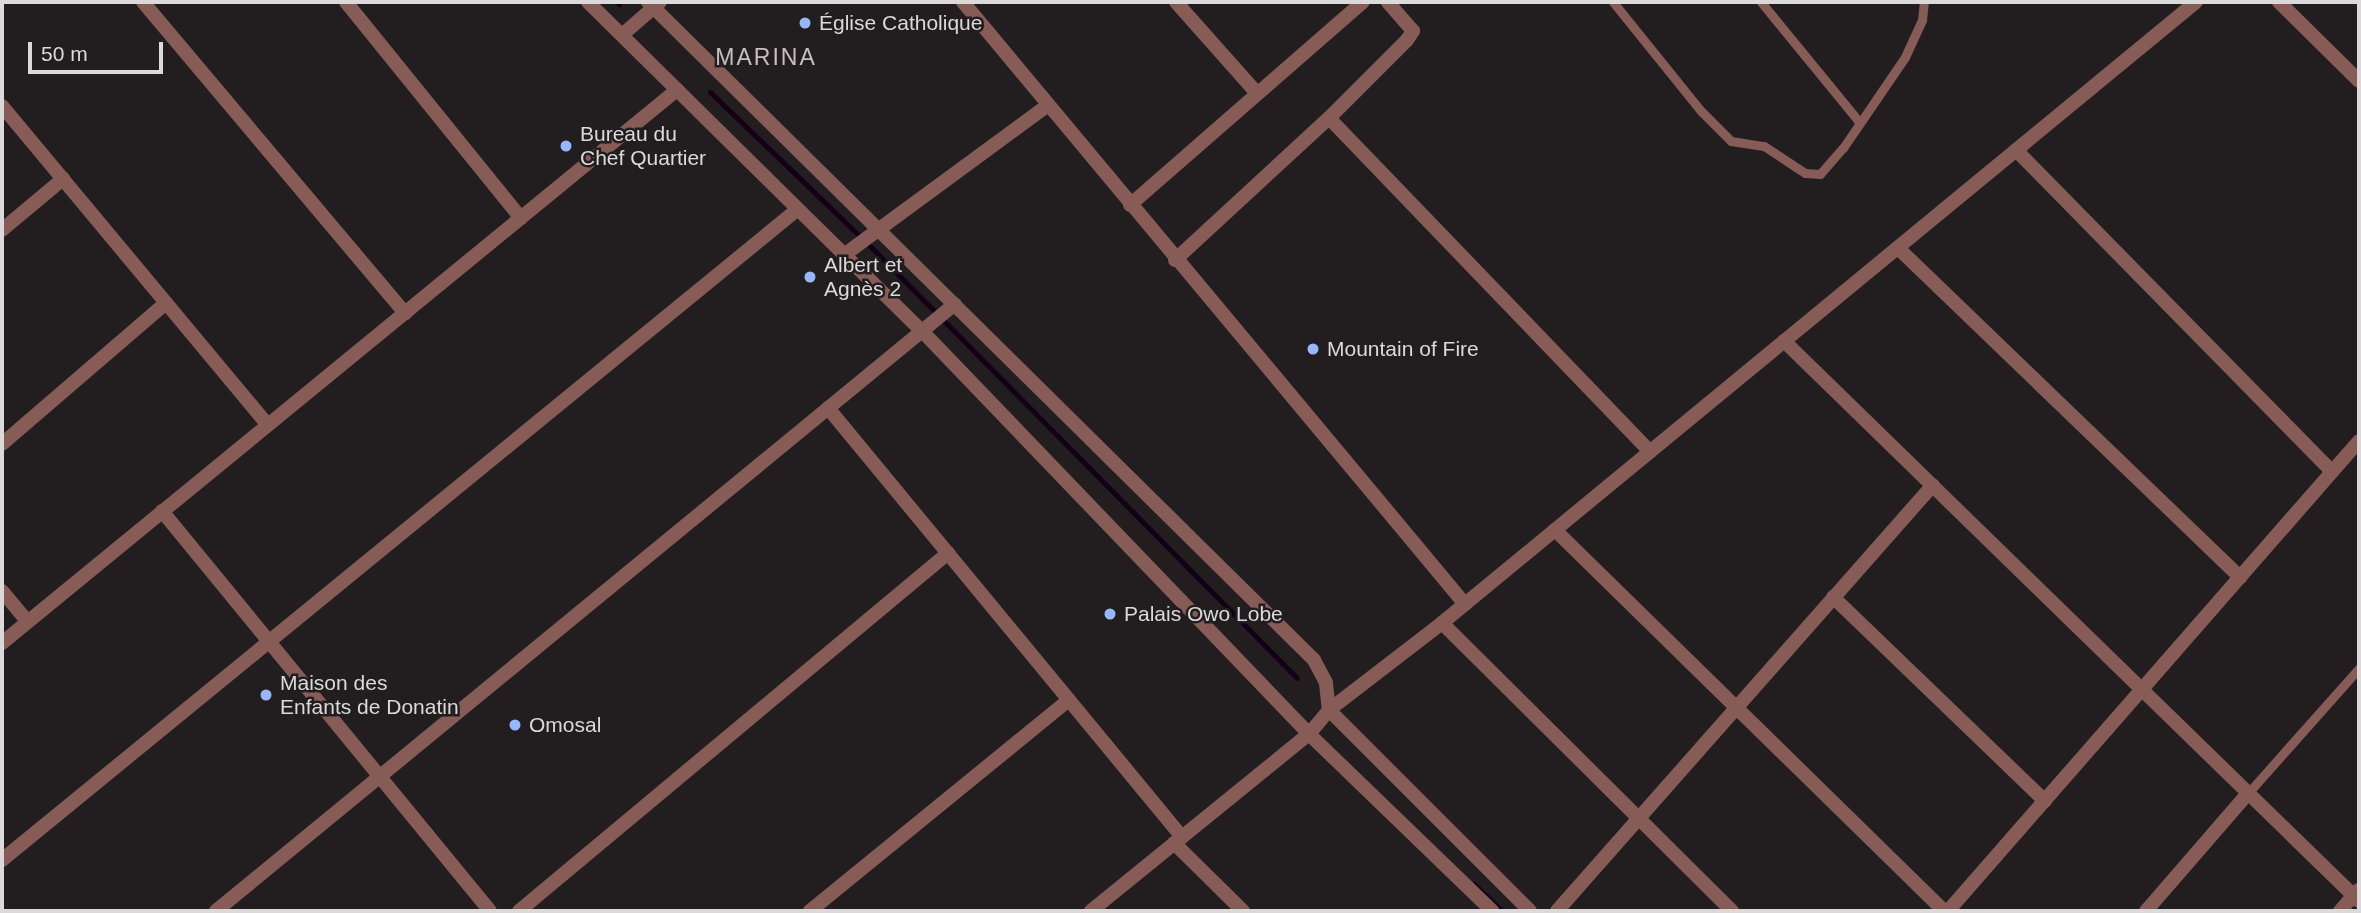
<!DOCTYPE html>
<html>
<head>
<meta charset="utf-8">
<style>
  body { margin:0 }
  #map { position:relative; width:2361px; height:913px; overflow:hidden; background:#221e1f; font-family:Helvetica,sans-serif }
  div>[style] { position:absolute }
  .stream>* { height:5px; margin:-2.5px; padding:0 2.5px; transform-origin:2.5px; border-radius:2.5px; background:#140016 }
  .service>* { height:9px; margin:-4.5px; padding:0 4.5px; transform-origin:4.5px; border-radius:4.5px; background:#875c56 }
  .minor>* { height:14px; margin:-7px; padding:0 7px; transform-origin:7px; border-radius:7px; background:#875c56 }
  .tertiary>* { height:14px; margin:-7px; padding:0 7px; transform-origin:7px; border-radius:7px; background:#875c56 }
  .dots>* { width:19px; height:19px; translate:-50% -50%; box-sizing:border-box; border:4px solid #221e1f; border-radius:50% }
  span { translate:-50% -50%; white-space:nowrap; text-align:center; line-height:1.15; -webkit-text-stroke:5px #221e1f; paint-order:stroke }
  .poi-label { font-size:21px; color:#dbd9d9 }
  .left { translate:0 -50%; text-align:left }
  .neighbourhood-label { font-size:23px; color:#c5bfc0; letter-spacing:2px }
  .frame { position:absolute; inset:0; border:4px solid #dbd9d9; pointer-events:none }
  .scale { position:absolute; left:28px; top:42px; width:135px; height:32px; box-sizing:border-box; border:4px solid #dbd9d9; border-top:0; padding-left:9px; font-size:21px; line-height:24px; white-space:nowrap; color:#dbd9d9; -webkit-text-stroke:5px #221e1f; paint-order:stroke }
</style>
</head>
<body>
<div id="map">
  <div class="stream">
    <div style="left:617px;top:2px;width:3px;rotate:45deg"></div>
    <div style="left:710px;top:92px;width:212px;rotate:43.9deg"></div>
    <div style="left:863px;top:239px;width:617px;rotate:45.33deg"></div>
    <div style="left:1474px;top:884px;width:39px;rotate:44deg"></div>
  </div>
  <div class="service">
    <div style="left:1613px;top:2px;width:140px;rotate:51.1deg"></div>
    <div style="left:1701px;top:111px;width:42px;rotate:45deg"></div>
    <div style="left:1731px;top:141px;width:33px;rotate:9deg"></div>
    <div style="left:1764px;top:146px;width:49px;rotate:33.4deg"></div>
    <div style="left:1805px;top:173px;width:15px;rotate:4deg"></div>
    <div style="left:1820px;top:174px;width:35px;rotate:-49deg"></div>
    <div style="left:1843px;top:148px;width:110px;rotate:-55.7deg"></div>
    <div style="left:1905px;top:57px;width:41px;rotate:-65.3deg"></div>
    <div style="left:1922px;top:20px;width:18px;rotate:-84deg"></div>
    <div style="left:1761px;top:2px;width:156px;rotate:50.7deg"></div>
    <div style="left:2249px;top:792px;width:166px;rotate:-48.4deg"></div>
  </div>
  <div class="minor">
    <div style="left:143px;top:2px;width:407px;rotate:49.9deg"></div>
    <div style="left:346px;top:2px;width:278px;rotate:51deg"></div>
    <div style="left:963px;top:2px;width:784px;rotate:50.18deg"></div>
    <div style="left:1176px;top:2px;width:120px;rotate:48.4deg"></div>
    <div style="left:2279px;top:2px;width:112px;rotate:44.6deg"></div>
    <div style="left:622px;top:35px;width:50px;rotate:-41deg"></div>
    <div style="left:2px;top:106px;width:415px;rotate:50.2deg"></div>
    <div style="left:1329px;top:118px;width:463px;rotate:46.1deg"></div>
    <div style="left:2016px;top:150px;width:451px;rotate:45.5deg"></div>
    <div style="left:1130px;top:205px;width:309px;rotate:-41.1deg"></div>
    <div style="left:2px;top:230px;width:80px;rotate:-39.9deg"></div>
    <div style="left:1898px;top:248px;width:475px;rotate:43.9deg"></div>
    <div style="left:844px;top:255px;width:253px;rotate:-36.3deg"></div>
    <div style="left:1175px;top:260px;width:209px;rotate:-42.7deg"></div>
    <div style="left:1329px;top:118px;width:110px;rotate:-45deg"></div>
    <div style="left:1407px;top:40px;width:11px;rotate:-56deg"></div>
    <div style="left:1413px;top:31px;width:38px;rotate:-131deg"></div>
    <div style="left:1784px;top:341px;width:803px;rotate:44.24deg"></div>
    <div style="left:828px;top:408px;width:556px;rotate:50.47deg"></div>
    <div style="left:2px;top:444px;width:216px;rotate:-40.7deg"></div>
    <div style="left:162px;top:511px;width:517px;rotate:50.65deg"></div>
    <div style="left:1555px;top:530px;width:545px;rotate:44.4deg"></div>
    <div style="left:2px;top:591px;width:40px;rotate:50deg"></div>
    <div style="left:1833px;top:597px;width:294px;rotate:43.9deg"></div>
    <div style="left:1442px;top:623px;width:409px;rotate:44.8deg"></div>
    <div style="left:2px;top:643px;width:873px;rotate:-39.33deg"></div>
    <div style="left:1174px;top:843px;width:97px;rotate:44.6deg"></div>
    <div style="left:2px;top:860px;width:1028px;rotate:-39.28deg"></div>
    <div style="left:216px;top:911px;width:956px;rotate:-39.4deg"></div>
    <div style="left:519px;top:911px;width:559px;rotate:-39.84deg"></div>
    <div style="left:810px;top:911px;width:334px;rotate:-39.2deg"></div>
    <div style="left:1091px;top:911px;width:281px;rotate:-39.1deg"></div>
    <div style="left:1309px;top:734px;width:31px;rotate:-50deg"></div>
    <div style="left:1329px;top:710px;width:143px;rotate:-37.6deg"></div>
    <div style="left:1442px;top:623px;width:977px;rotate:-39.48deg"></div>
    <div style="left:1557px;top:911px;width:568px;rotate:-48.57deg"></div>
    <div style="left:1948px;top:911px;width:624px;rotate:-48.83deg"></div>
    <div style="left:2146px;top:911px;width:157px;rotate:-49.1deg"></div>
    <div style="left:2340px;top:911px;width:28px;rotate:-49deg"></div>
  </div>
  <div class="tertiary">
    <div style="left:588px;top:2px;width:469px;rotate:44.6deg"></div>
    <div style="left:922px;top:331px;width:559px;rotate:46.16deg"></div>
    <div style="left:1309px;top:734px;width:255px;rotate:44deg"></div>
    <div style="left:648px;top:2px;width:936px;rotate:44.65deg"></div>
    <div style="left:1314px;top:660px;width:26px;rotate:62deg"></div>
    <div style="left:1326px;top:683px;width:27px;rotate:84deg"></div>
    <div style="left:1329px;top:710px;width:284px;rotate:45deg"></div>
  </div>
  <div class="dots">
    <div style="left:805px;top:23px;background:#96b6fd"></div>
    <div style="left:566px;top:146px;background:#96b6fd"></div>
    <div style="left:810px;top:277px;background:#96b6fd"></div>
    <div style="left:1313px;top:349px;background:#96b6fd"></div>
    <div style="left:1110px;top:614px;background:#96b6fd"></div>
    <div style="left:266px;top:695px;background:#96b6fd"></div>
    <div style="left:515px;top:725px;background:#96b6fd"></div>
  </div>
  <div class="poi-label">
    <span class="left" style="left:819px;top:23px">Église Catholique</span>
    <span class="left" style="left:580px;top:146px">Bureau du<br>Chef Quartier</span>
    <span class="left" style="left:824px;top:277px">Albert et<br>Agnès 2</span>
    <span class="left" style="left:1327px;top:349px">Mountain of Fire</span>
    <span class="left" style="left:1124px;top:614px">Palais Owo Lobe</span>
    <span class="left" style="left:280px;top:695px">Maison des<br>Enfants de Donatin</span>
    <span class="left" style="left:529px;top:725px">Omosal</span>
  </div>
  <div class="neighbourhood-label">
    <span style="left:766px;top:57px">MARINA</span>
  </div>
  <div class="frame"></div>
  <div class="scale">50 m</div>
</div>
</body>
</html>
